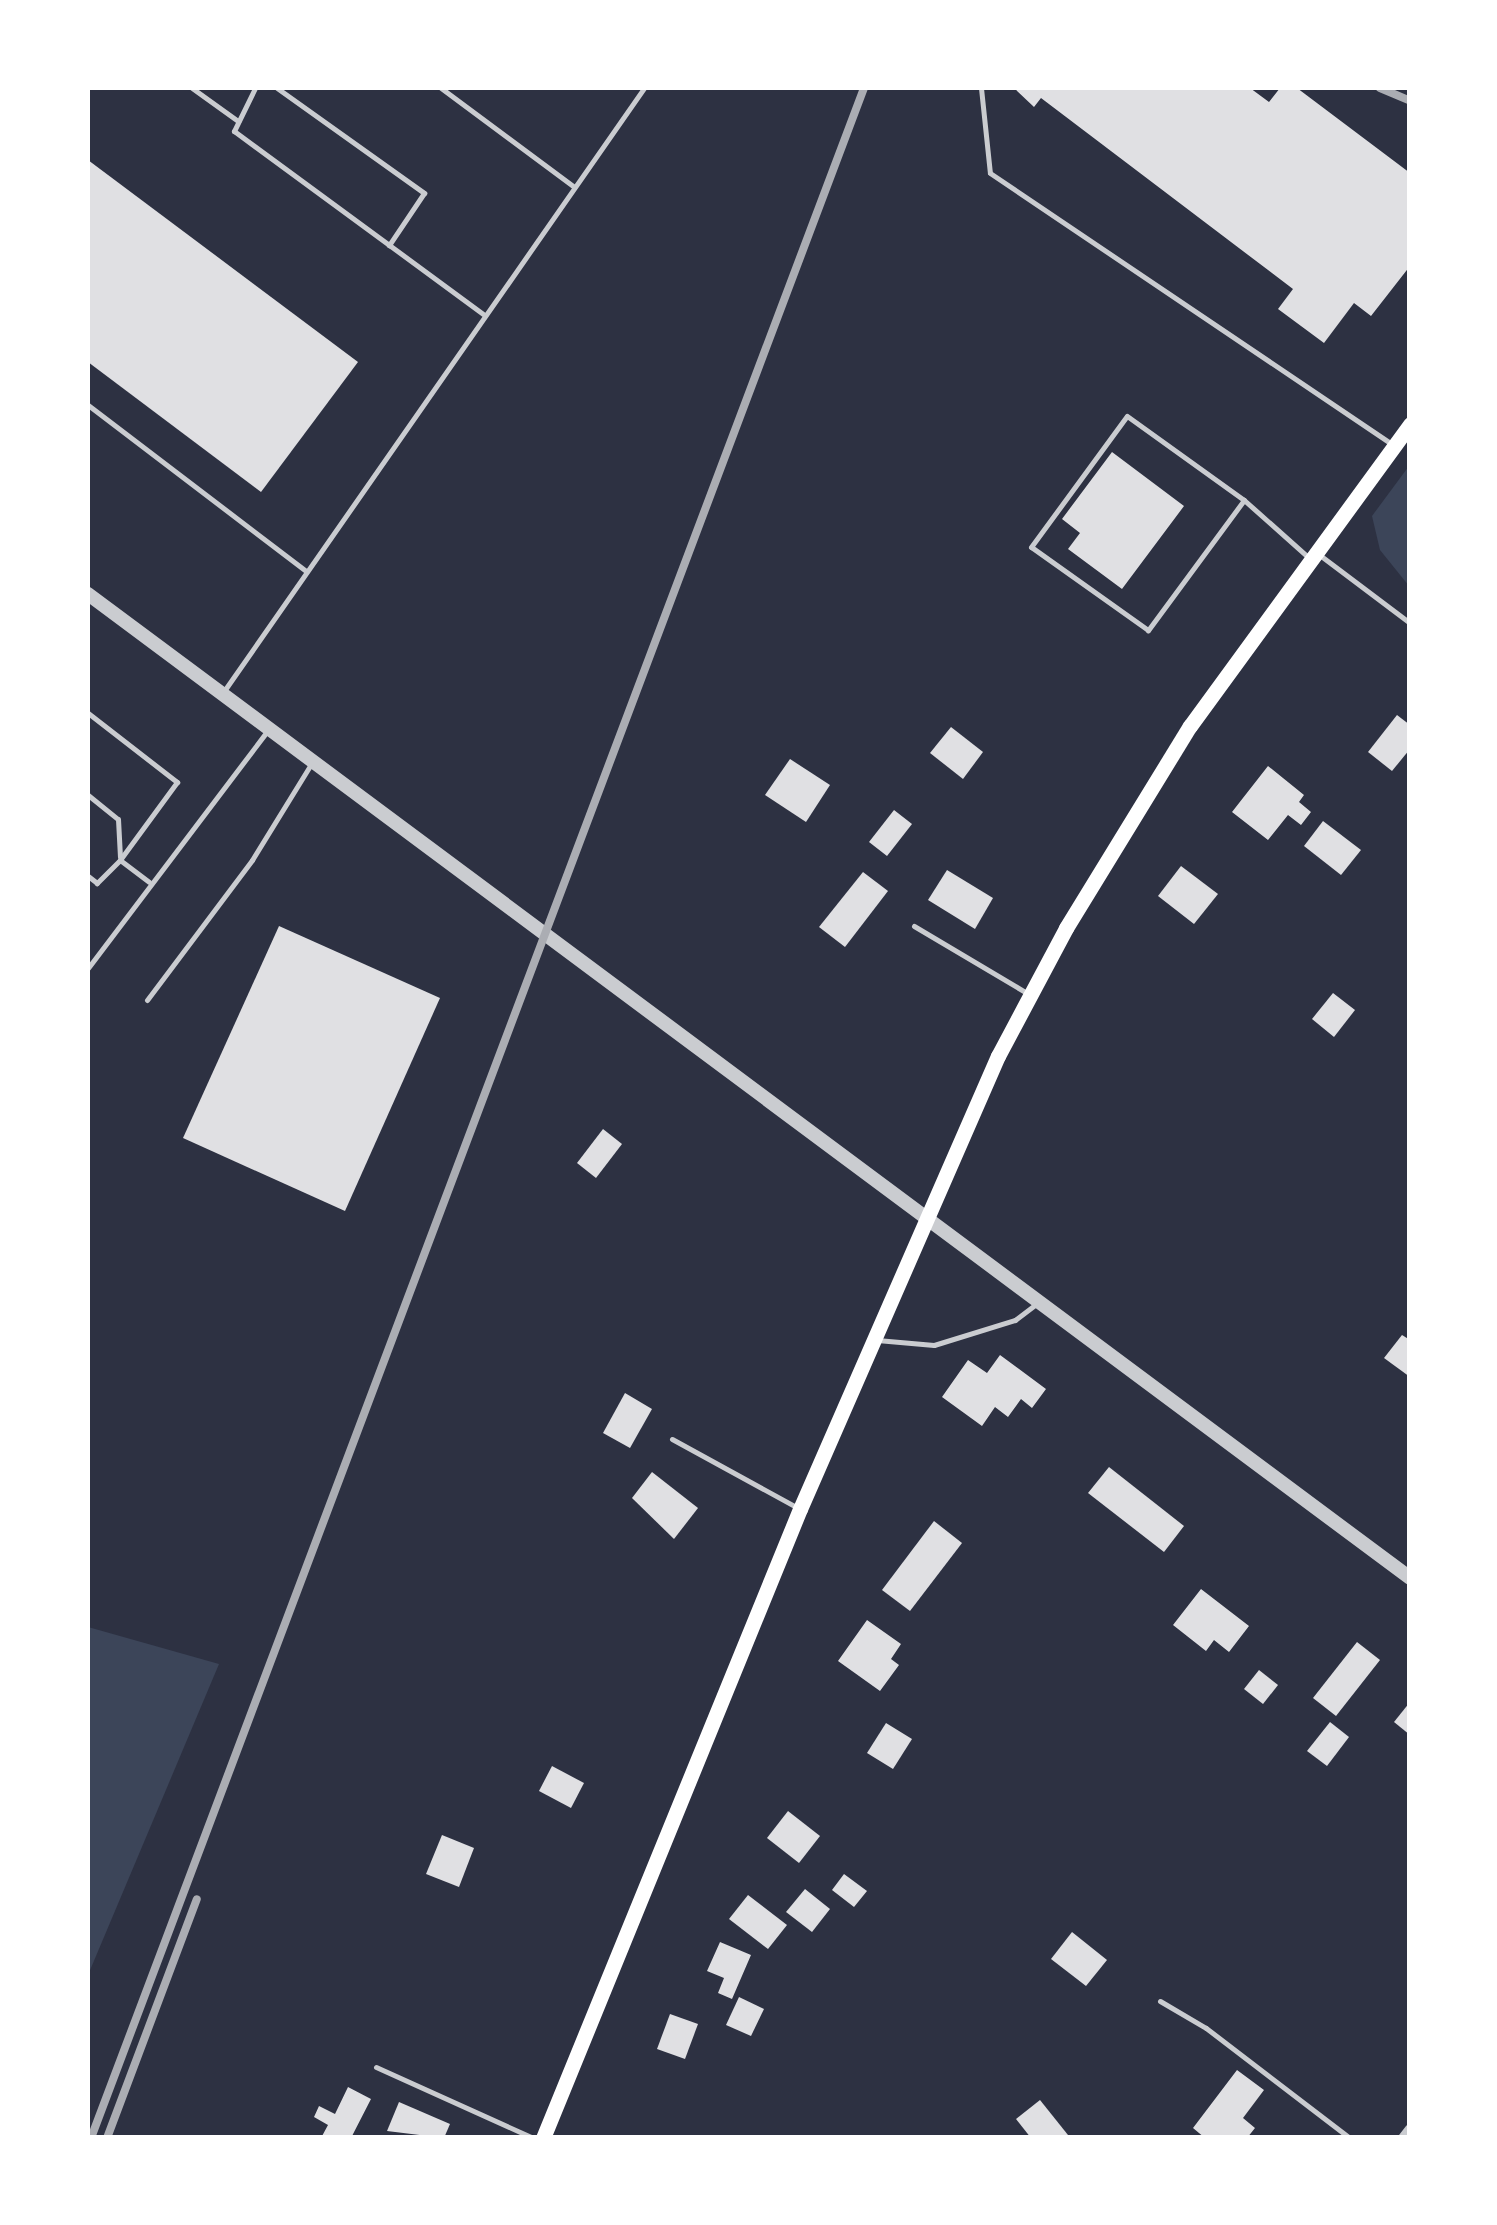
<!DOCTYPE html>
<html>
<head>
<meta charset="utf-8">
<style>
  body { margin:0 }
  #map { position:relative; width:1497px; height:2225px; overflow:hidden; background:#2d3142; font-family:Figtree,sans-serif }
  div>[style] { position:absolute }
  .green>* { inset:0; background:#3c4559 }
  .building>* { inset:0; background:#e0e0e3 }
  .service>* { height:5px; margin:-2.5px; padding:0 2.5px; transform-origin:2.5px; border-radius:2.5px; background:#caccd0 }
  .minor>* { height:10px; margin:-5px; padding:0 5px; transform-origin:5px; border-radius:5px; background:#caccd0 }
  .tertiary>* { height:14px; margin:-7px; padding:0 7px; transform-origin:7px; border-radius:7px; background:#caccd0 }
  .secondary>* { height:15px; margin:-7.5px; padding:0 7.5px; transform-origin:7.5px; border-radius:7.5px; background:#fff }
  .rail>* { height:8px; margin:-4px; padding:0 4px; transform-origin:4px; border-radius:4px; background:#abadb3 }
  span { translate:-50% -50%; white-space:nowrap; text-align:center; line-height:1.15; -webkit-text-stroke:8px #fff; paint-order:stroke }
  .frame { position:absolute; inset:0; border:90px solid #fff; pointer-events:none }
</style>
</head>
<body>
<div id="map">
  <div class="green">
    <div style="clip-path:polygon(1409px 466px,1409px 586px,1380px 550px,1372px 516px)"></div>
    <div style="clip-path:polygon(88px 1627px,219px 1664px,88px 1975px)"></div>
  </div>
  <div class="building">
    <div style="clip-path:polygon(1014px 88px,1250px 88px,1269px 102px,1280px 88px,1297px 88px,1410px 173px,1410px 266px,1371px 316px,1354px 303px,1324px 343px,1278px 309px,1293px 289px,1041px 98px,1034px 107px)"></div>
    <div style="clip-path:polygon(88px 160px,358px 362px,261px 492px,88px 362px)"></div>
    <div style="clip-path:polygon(1112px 452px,1184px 506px,1122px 589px,1068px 549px,1080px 533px,1062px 519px)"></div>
    <div style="clip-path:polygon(1397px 715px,1410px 725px,1410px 749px,1392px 771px,1368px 752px)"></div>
    <div style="clip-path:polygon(951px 727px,983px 752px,963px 779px,930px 753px)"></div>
    <div style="clip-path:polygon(790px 759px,830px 785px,806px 822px,765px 795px)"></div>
    <div style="clip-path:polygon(1268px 766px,1304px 795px,1299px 802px,1311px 812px,1301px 825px,1288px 815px,1268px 840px,1232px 812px)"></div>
    <div style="clip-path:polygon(894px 810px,912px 824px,887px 856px,869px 842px)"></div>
    <div style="clip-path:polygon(1323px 821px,1361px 850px,1341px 875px,1304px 846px)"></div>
    <div style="clip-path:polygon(1181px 866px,1218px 894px,1194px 924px,1158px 896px)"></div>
    <div style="clip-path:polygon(947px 870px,993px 898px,975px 929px,928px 900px)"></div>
    <div style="clip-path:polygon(863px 872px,888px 891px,845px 947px,819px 927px)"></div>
    <div style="clip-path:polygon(279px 926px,440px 998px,345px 1211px,183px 1138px)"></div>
    <div style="clip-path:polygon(1333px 993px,1355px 1010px,1334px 1037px,1312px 1019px)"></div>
    <div style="clip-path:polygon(603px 1129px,622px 1144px,596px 1178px,577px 1163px)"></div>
    <div style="clip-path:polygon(1402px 1335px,1410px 1340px,1410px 1377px,1384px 1358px)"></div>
    <div style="clip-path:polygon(1000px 1355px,1046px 1389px,1032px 1408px,1021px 1399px,1008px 1417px,995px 1407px,982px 1426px,942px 1397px,968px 1360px,987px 1373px)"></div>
    <div style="clip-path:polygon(625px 1393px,652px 1409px,630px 1448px,603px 1433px)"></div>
    <div style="clip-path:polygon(1109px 1467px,1184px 1526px,1164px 1552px,1088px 1493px)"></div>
    <div style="clip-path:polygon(652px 1472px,698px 1508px,674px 1539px,632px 1498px)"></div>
    <div style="clip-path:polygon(934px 1521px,962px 1543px,910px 1611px,882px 1590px)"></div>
    <div style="clip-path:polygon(1201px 1589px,1249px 1626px,1229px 1652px,1214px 1640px,1206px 1651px,1173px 1625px)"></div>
    <div style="clip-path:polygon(867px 1620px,901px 1644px,891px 1659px,899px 1665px,880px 1691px,838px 1661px)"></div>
    <div style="clip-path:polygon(1357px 1642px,1380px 1660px,1336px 1716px,1313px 1698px)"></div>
    <div style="clip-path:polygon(1259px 1670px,1278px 1685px,1263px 1704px,1244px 1689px)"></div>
    <div style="clip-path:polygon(1410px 1702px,1410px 1735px,1394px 1722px)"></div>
    <div style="clip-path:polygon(1330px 1722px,1349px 1737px,1327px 1766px,1307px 1751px)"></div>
    <div style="clip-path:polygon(886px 1723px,912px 1739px,893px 1769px,867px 1753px)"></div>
    <div style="clip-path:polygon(552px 1766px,584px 1783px,571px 1808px,539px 1791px)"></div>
    <div style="clip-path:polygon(788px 1811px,820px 1836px,799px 1863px,767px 1838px)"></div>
    <div style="clip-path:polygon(442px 1835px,474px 1848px,459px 1887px,426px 1874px)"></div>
    <div style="clip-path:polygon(844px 1874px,867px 1891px,854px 1907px,832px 1890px)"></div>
    <div style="clip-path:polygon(805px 1889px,830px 1909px,812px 1932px,786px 1912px)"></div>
    <div style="clip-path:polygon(748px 1895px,787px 1925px,768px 1949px,729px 1919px)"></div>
    <div style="clip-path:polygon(1072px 1932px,1107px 1960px,1086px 1986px,1051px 1959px)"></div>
    <div style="clip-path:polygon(720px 1942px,751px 1955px,732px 1999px,718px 1993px,724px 1978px,707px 1971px)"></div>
    <div style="clip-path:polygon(739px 1997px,764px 2009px,751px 2036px,726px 2025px)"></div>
    <div style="clip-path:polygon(670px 2014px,698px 2024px,685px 2059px,657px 2049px)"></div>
    <div style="clip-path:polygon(1237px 2070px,1264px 2090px,1243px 2118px,1255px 2128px,1247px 2138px,1205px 2138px,1193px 2128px)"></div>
    <div style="clip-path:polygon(348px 2087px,371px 2099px,351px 2138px,321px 2138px,328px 2125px,314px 2117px,319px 2106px,335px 2114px)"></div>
    <div style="clip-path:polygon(1040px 2100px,1068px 2135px,1065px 2138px,1031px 2138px,1016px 2119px)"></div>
    <div style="clip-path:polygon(399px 2102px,450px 2124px,444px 2138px,387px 2131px)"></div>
  </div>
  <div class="service">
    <div style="left:192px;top:88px;width:57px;rotate:35.7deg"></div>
    <div style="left:255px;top:88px;width:48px;rotate:116deg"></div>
    <div style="left:234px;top:131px;width:309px;rotate:36.3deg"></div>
    <div style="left:277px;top:88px;width:181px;rotate:35.5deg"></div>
    <div style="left:424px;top:193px;width:63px;rotate:123.9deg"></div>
    <div style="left:441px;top:88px;width:164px;rotate:36.6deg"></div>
    <div style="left:981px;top:88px;width:85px;rotate:84deg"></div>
    <div style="left:990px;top:173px;width:483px;rotate:34deg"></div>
    <div style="left:88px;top:405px;width:274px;rotate:37.3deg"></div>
    <div style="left:1244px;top:500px;width:162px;rotate:126.4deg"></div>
    <div style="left:1148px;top:630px;width:143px;rotate:-144.6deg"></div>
    <div style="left:1031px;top:547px;width:162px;rotate:-53.8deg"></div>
    <div style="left:1127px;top:416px;width:144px;rotate:35.7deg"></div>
    <div style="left:1244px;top:500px;width:87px;rotate:41.7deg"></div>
    <div style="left:1317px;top:553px;width:116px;rotate:37deg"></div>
    <div style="left:224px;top:691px;width:735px;rotate:-55.14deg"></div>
    <div style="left:88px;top:713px;width:113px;rotate:37.8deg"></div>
    <div style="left:177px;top:782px;width:97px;rotate:126.2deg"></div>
    <div style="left:120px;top:860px;width:33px;rotate:135deg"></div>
    <div style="left:97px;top:883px;width:11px;rotate:-142deg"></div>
    <div style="left:88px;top:795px;width:38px;rotate:39deg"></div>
    <div style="left:118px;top:819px;width:38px;rotate:87deg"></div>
    <div style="left:120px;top:860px;width:36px;rotate:37deg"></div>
    <div style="left:914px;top:926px;width:131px;rotate:30.7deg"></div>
    <div style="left:88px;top:968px;width:297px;rotate:-52.9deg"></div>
    <div style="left:147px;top:1000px;width:175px;rotate:-53.1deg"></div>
    <div style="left:252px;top:860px;width:113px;rotate:-58.4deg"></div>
    <div style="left:877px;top:1340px;width:57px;rotate:5deg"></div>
    <div style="left:934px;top:1345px;width:85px;rotate:-17.2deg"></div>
    <div style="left:1015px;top:1320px;width:26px;rotate:-37deg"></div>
    <div style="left:672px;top:1439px;width:144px;rotate:28.7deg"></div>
    <div style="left:1160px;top:2001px;width:53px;rotate:30.4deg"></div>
    <div style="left:1206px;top:2028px;width:181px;rotate:37.4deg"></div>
    <div style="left:376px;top:2067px;width:172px;rotate:24.3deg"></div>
  </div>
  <div class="minor">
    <div style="left:1403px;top:2138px;width:11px;rotate:-52deg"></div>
  </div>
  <div class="tertiary">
    <div style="left:88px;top:594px;width:1648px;rotate:36.66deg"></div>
  </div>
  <div class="secondary">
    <div style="left:543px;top:2138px;width:679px;rotate:-67.78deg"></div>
    <div style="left:800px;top:1509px;width:494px;rotate:-66.4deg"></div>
    <div style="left:998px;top:1056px;width:145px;rotate:-62deg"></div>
    <div style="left:1066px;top:928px;width:237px;rotate:-58.5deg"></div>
    <div style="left:1190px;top:726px;width:374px;rotate:-53.9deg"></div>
  </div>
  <div class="rail">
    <div style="left:1380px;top:88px;width:33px;rotate:23deg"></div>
    <div style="left:91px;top:2138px;width:2191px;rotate:-69.34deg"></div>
    <div style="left:107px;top:2138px;width:255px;rotate:-69.4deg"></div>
  </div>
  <div class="frame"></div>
</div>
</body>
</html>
